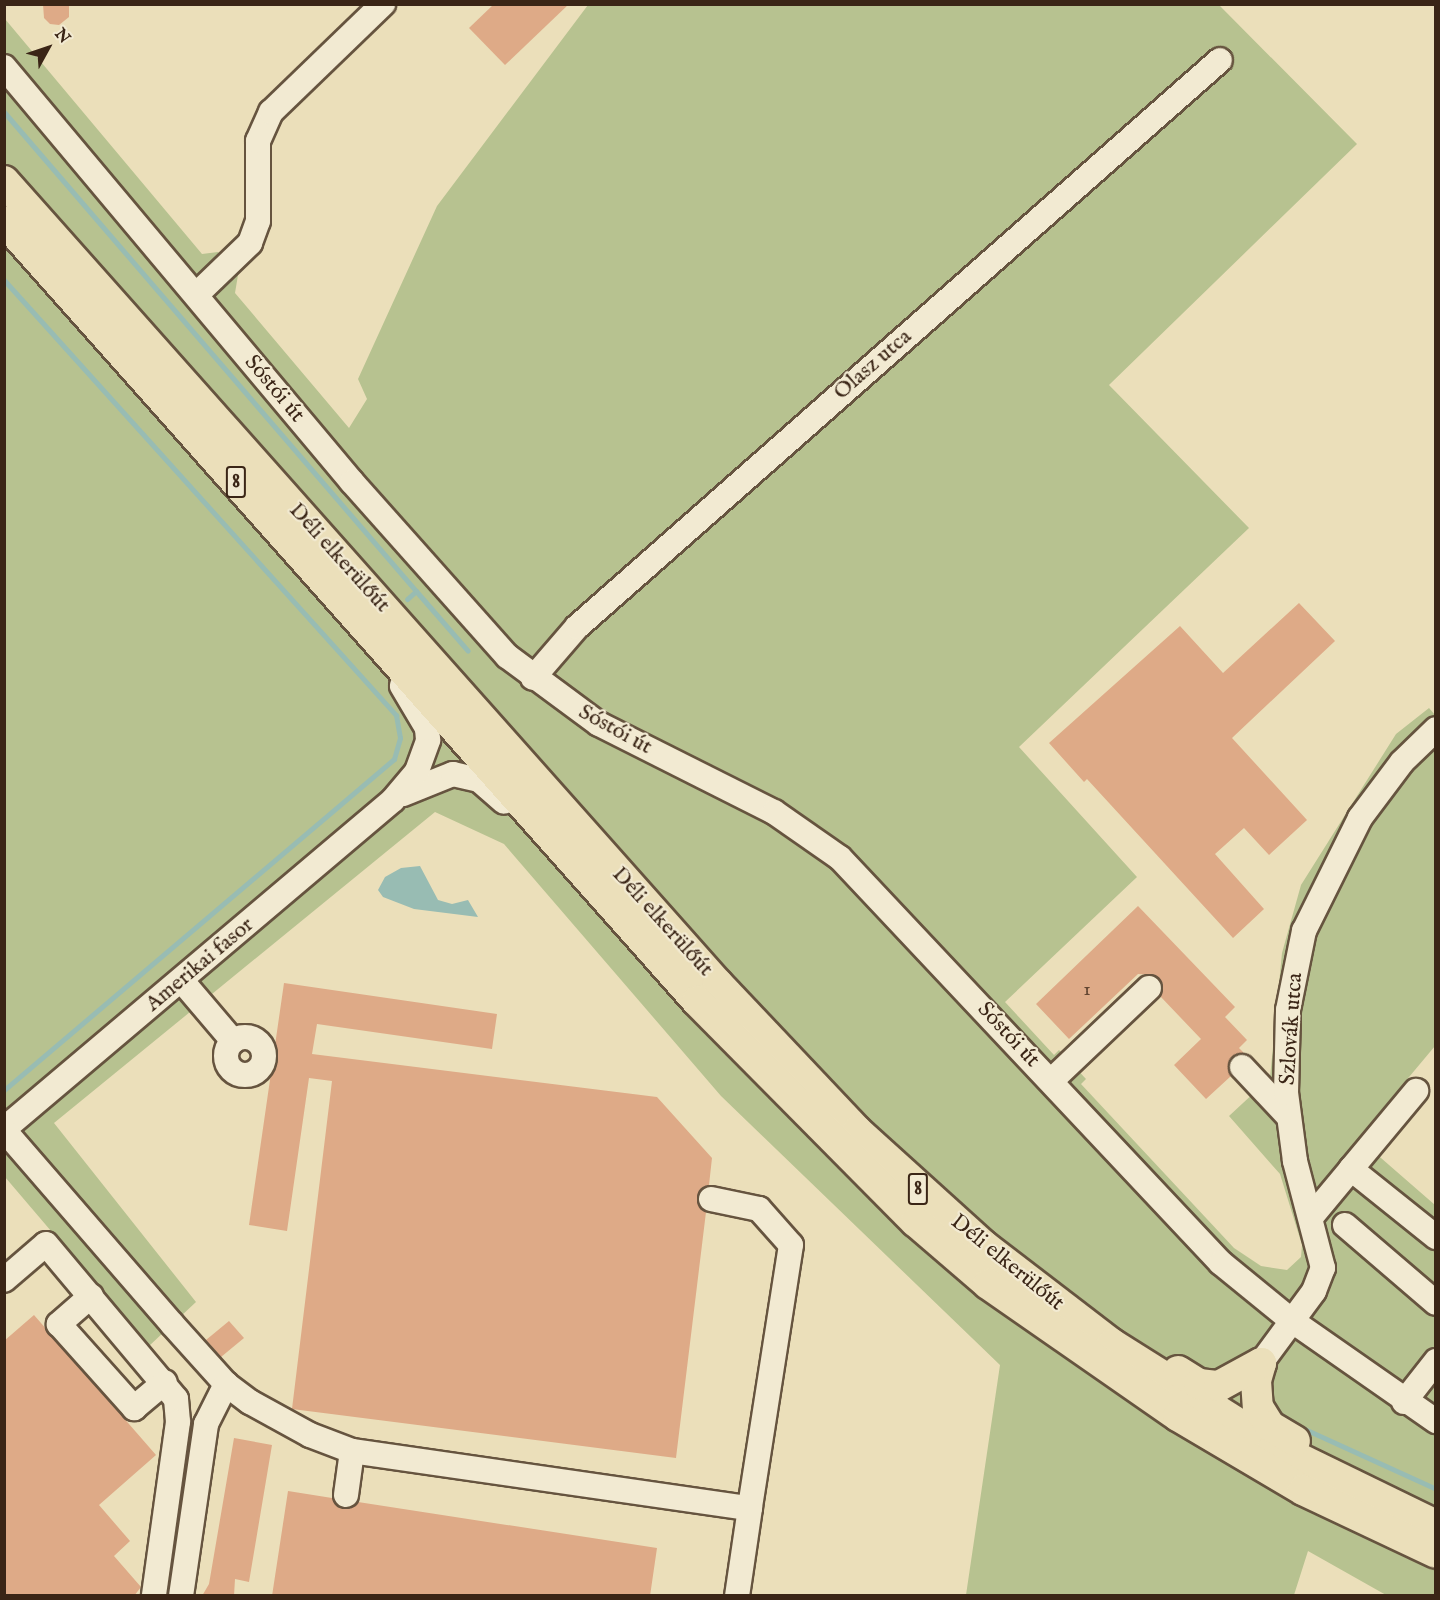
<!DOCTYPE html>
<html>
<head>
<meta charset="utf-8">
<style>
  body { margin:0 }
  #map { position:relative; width:1440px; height:1600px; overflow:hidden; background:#ebdfba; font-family:"IM FELL English",serif }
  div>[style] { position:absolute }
  .green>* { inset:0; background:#b7c290 }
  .water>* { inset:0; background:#98bcb3 }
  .stream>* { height:5px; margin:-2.5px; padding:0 2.5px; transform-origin:2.5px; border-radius:2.5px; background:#98bcb3 }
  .building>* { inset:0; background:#deaa87 }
  .roads { filter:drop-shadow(2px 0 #66543f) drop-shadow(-2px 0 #66543f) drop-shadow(0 2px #66543f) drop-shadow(0 -2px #66543f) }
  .minor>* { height:24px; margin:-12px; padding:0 12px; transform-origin:12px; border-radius:12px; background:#f2ead2 }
  .minor>.ring { margin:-12px; padding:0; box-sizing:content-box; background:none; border:24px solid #f2ead2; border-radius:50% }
  .major>* { height:30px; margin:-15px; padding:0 15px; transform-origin:15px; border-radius:15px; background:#ebdfba }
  span { translate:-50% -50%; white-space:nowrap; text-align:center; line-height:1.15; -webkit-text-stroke:4.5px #f2ead2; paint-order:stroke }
  .number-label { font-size:20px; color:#634632 }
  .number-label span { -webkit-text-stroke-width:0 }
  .shield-label span { padding:2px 4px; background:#f2ead2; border:2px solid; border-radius:4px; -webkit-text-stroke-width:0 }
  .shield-label { font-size:21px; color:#3a2516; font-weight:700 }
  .street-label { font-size:22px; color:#3a2516 }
  .frame { position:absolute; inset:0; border:6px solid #3a2516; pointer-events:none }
  .north { position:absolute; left:18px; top:18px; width:60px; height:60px; -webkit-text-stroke:4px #f2ead2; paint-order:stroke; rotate:50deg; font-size:16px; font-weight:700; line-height:24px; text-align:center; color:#3a2516 }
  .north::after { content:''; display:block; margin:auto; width:21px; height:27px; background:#3a2516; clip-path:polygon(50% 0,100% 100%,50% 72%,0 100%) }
</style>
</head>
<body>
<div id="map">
  <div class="green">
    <div style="clip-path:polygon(588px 5px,1219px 5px,1357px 144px,1109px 385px,1249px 528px,1019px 747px,1137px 877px,1005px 1002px,1054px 1055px,1059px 1050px,1086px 1079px,1081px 1084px,1234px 1248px,1261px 1266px,1287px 1270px,1301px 1257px,1302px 1245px,1280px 1174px,1229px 1116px,1270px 1078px,1282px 953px,1301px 885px,1396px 734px,1429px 708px,1435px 715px,1435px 1046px,1358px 1138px,1435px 1205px,1435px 1595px,1386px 1595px,1308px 1551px,1294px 1595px,966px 1595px,1000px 1365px,721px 1096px,504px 844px,435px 812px,54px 1123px,196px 1302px,149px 1346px,5px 1177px,5px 19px,202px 254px,218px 252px,238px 275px,235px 293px,349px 428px,367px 399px,358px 379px,437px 206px)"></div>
  </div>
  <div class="water">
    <div style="clip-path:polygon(420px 866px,438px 900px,452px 904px,468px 900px,478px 917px,414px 909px,383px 897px,378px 890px,385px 877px,401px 868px)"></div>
  </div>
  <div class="stream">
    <div style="left:4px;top:112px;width:632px;rotate:49.3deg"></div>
    <div style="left:416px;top:591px;width:12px;rotate:138deg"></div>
    <div style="left:4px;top:280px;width:586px;rotate:47.98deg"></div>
    <div style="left:396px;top:715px;width:23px;rotate:80deg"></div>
    <div style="left:400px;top:738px;width:22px;rotate:106deg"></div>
    <div style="left:394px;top:759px;width:512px;rotate:139.68deg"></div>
    <div style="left:416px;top:591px;width:79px;rotate:49.1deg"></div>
    <div style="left:1298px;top:1426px;width:152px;rotate:24.5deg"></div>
  </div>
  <div class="building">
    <div style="clip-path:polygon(43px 4px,69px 4px,69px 17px,59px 25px,50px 24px,44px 18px)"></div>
    <div style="clip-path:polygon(494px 4px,569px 4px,505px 65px,469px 28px)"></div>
    <div style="clip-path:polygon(1299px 603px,1335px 641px,1232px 738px,1307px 820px,1269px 855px,1244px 828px,1215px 854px,1264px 909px,1233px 938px,1087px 779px,1084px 782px,1049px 743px,1180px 626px,1223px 673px)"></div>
    <div style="clip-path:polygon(1138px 906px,1235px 1007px,1225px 1017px,1247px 1040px,1239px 1048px,1244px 1053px,1229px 1062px,1231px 1076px,1206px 1099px,1174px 1065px,1201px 1039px,1160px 996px,1163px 984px,1154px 975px,1138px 974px,1069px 1039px,1036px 1004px)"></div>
    <div style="clip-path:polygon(284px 983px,497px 1014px,492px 1049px,317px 1024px,312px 1054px,657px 1097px,712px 1158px,709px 1185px,697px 1197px,706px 1212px,676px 1458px,292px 1409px,332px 1081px,309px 1078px,287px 1231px,249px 1225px)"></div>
    <div style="clip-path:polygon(34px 1315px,156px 1455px,99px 1505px,130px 1541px,114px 1556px,141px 1587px,134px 1596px,4px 1596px,4px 1341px)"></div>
    <div style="clip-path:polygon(229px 1321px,244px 1338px,221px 1357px,206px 1340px)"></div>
    <div style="clip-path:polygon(234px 1438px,272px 1445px,249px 1582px,235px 1579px,234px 1596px,202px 1596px,209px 1584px)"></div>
    <div style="clip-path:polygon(288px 1491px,332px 1498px,344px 1509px,358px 1502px,657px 1548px,650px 1596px,272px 1596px)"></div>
  </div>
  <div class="roads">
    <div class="minor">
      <div style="left:4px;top:67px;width:542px;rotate:50.02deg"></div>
      <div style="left:352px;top:482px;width:233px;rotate:48.3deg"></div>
      <div style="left:507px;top:656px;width:114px;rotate:36.5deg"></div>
      <div style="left:599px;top:724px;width:196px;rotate:26.7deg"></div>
      <div style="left:774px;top:812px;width:80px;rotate:34.9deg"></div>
      <div style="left:840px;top:858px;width:556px;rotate:46.75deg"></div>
      <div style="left:1221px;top:1263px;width:90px;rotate:39.2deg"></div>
      <div style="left:1291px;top:1320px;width:177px;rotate:34.9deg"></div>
      <div style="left:196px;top:295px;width:75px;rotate:-43.9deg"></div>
      <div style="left:250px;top:243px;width:23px;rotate:-70deg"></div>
      <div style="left:258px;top:221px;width:80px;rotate:-90deg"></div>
      <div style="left:258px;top:141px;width:32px;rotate:-66deg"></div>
      <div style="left:271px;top:112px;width:156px;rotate:-44deg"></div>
      <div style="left:533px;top:678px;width:67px;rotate:-49.2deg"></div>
      <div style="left:577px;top:627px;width:857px;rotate:-41.41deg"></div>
      <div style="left:403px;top:794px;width:54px;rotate:-21.8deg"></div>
      <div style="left:453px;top:774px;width:27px;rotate:13deg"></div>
      <div style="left:479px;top:780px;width:33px;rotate:41deg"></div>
      <div style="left:182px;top:981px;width:79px;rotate:49.6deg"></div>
      <div class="ring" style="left:226px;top:1037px;width:14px;height:14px"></div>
      <div style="left:1242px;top:1067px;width:67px;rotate:46.8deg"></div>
      <div style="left:1051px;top:1081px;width:135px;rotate:-43.5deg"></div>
      <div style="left:4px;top:1129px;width:509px;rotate:-40.22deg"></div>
      <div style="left:393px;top:800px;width:38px;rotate:-50deg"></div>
      <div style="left:417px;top:771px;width:33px;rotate:-70deg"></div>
      <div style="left:428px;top:740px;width:12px;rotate:-95deg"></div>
      <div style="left:427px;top:728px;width:49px;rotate:-120.8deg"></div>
      <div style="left:4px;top:1130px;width:257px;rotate:49.1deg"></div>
      <div style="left:172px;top:1324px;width:81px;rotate:48deg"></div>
      <div style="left:226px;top:1384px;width:30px;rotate:37deg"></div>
      <div style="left:250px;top:1402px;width:68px;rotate:28.8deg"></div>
      <div style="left:310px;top:1435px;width:45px;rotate:20.9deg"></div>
      <div style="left:352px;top:1451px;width:402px;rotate:8.2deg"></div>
      <div style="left:750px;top:1508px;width:89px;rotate:98.4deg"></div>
      <div style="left:1351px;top:1169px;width:102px;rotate:-50.2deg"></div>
      <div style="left:711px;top:1199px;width:49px;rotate:11.8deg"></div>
      <div style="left:759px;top:1209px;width:48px;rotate:48.4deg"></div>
      <div style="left:791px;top:1245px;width:266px;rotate:98.9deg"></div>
      <div style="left:1312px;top:1216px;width:61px;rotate:-50.3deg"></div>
      <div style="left:1351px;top:1169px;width:109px;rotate:38.7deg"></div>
      <div style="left:1345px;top:1225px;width:120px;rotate:40.6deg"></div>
      <div style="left:4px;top:1280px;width:55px;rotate:-40.6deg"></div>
      <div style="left:46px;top:1244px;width:202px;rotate:50deg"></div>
      <div style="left:176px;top:1399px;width:23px;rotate:85deg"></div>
      <div style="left:178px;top:1422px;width:176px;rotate:97.9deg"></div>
      <div style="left:91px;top:1296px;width:43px;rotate:138.8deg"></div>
      <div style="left:59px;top:1324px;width:113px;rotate:48.2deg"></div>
      <div style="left:134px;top:1408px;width:40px;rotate:-40deg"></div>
      <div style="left:1261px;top:1363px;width:89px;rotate:-53.6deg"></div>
      <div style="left:1314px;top:1291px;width:25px;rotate:-69deg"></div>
      <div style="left:1323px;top:1268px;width:111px;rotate:-104.7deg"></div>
      <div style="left:1295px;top:1161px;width:69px;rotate:-97.5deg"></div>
      <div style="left:1286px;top:1093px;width:83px;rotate:-88.6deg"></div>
      <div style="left:1288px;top:1010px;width:81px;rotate:-78.6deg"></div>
      <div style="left:1304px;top:931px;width:126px;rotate:-63.6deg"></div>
      <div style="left:1360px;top:818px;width:70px;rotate:-53.1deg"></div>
      <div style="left:1402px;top:762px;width:47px;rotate:-44.1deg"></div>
      <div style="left:1404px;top:1402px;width:52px;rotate:-52deg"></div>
      <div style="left:346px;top:1495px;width:44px;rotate:-82.2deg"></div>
      <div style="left:181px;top:1596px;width:174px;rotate:-81.7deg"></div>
      <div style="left:206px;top:1424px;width:45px;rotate:-63.4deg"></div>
    </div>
    <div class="major">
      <div style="left:4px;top:181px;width:1075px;rotate:48.36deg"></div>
      <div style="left:718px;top:984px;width:202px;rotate:46.6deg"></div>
      <div style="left:857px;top:1131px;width:170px;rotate:42.1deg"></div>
      <div style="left:983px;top:1245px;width:163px;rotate:37.5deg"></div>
      <div style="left:1112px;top:1344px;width:191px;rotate:32.2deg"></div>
      <div style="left:1274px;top:1446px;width:180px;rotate:26deg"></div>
      <div style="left:4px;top:221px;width:1043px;rotate:48.38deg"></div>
      <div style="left:697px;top:1001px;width:311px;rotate:45.3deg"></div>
      <div style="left:916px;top:1222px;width:95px;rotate:40.7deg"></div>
      <div style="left:988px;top:1284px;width:231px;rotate:34.8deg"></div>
      <div style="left:1178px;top:1416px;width:145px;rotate:30.6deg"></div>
      <div style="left:1303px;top:1490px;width:147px;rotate:25.3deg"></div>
      <div style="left:1261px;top:1363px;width:19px;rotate:106deg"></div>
      <div style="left:1256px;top:1381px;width:26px;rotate:86deg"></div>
      <div style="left:1258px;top:1407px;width:22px;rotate:58deg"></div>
      <div style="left:1270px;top:1426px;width:29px;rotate:31deg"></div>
      <div style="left:1178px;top:1371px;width:25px;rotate:32deg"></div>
      <div style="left:1199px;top:1384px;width:20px;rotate:6deg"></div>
      <div style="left:1219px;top:1386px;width:48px;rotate:-28.7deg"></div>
    </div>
  </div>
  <div class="number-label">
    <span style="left:1087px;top:989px">1</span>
  </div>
  <div class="shield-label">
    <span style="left:236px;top:482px">8</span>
    <span style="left:918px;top:1189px">8</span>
  </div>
  <div class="street-label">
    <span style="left:873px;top:365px;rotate:-41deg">Olasz utca</span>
    <span style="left:274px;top:389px;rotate:50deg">Sóstói út</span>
    <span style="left:339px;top:558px;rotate:48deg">Déli elkerülőút</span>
    <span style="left:615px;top:730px;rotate:29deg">Sóstói út</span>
    <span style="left:662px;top:922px;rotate:48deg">Déli elkerülőút</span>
    <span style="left:200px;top:965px;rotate:-40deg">Amerikai fasor</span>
    <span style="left:1292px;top:1029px;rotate:-86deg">Szlovák utca</span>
    <span style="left:1008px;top:1035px;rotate:47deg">Sóstói út</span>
    <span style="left:1007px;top:1263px;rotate:39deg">Déli elkerülőút</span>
  </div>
  <div class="frame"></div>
  <div class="north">N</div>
</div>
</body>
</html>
